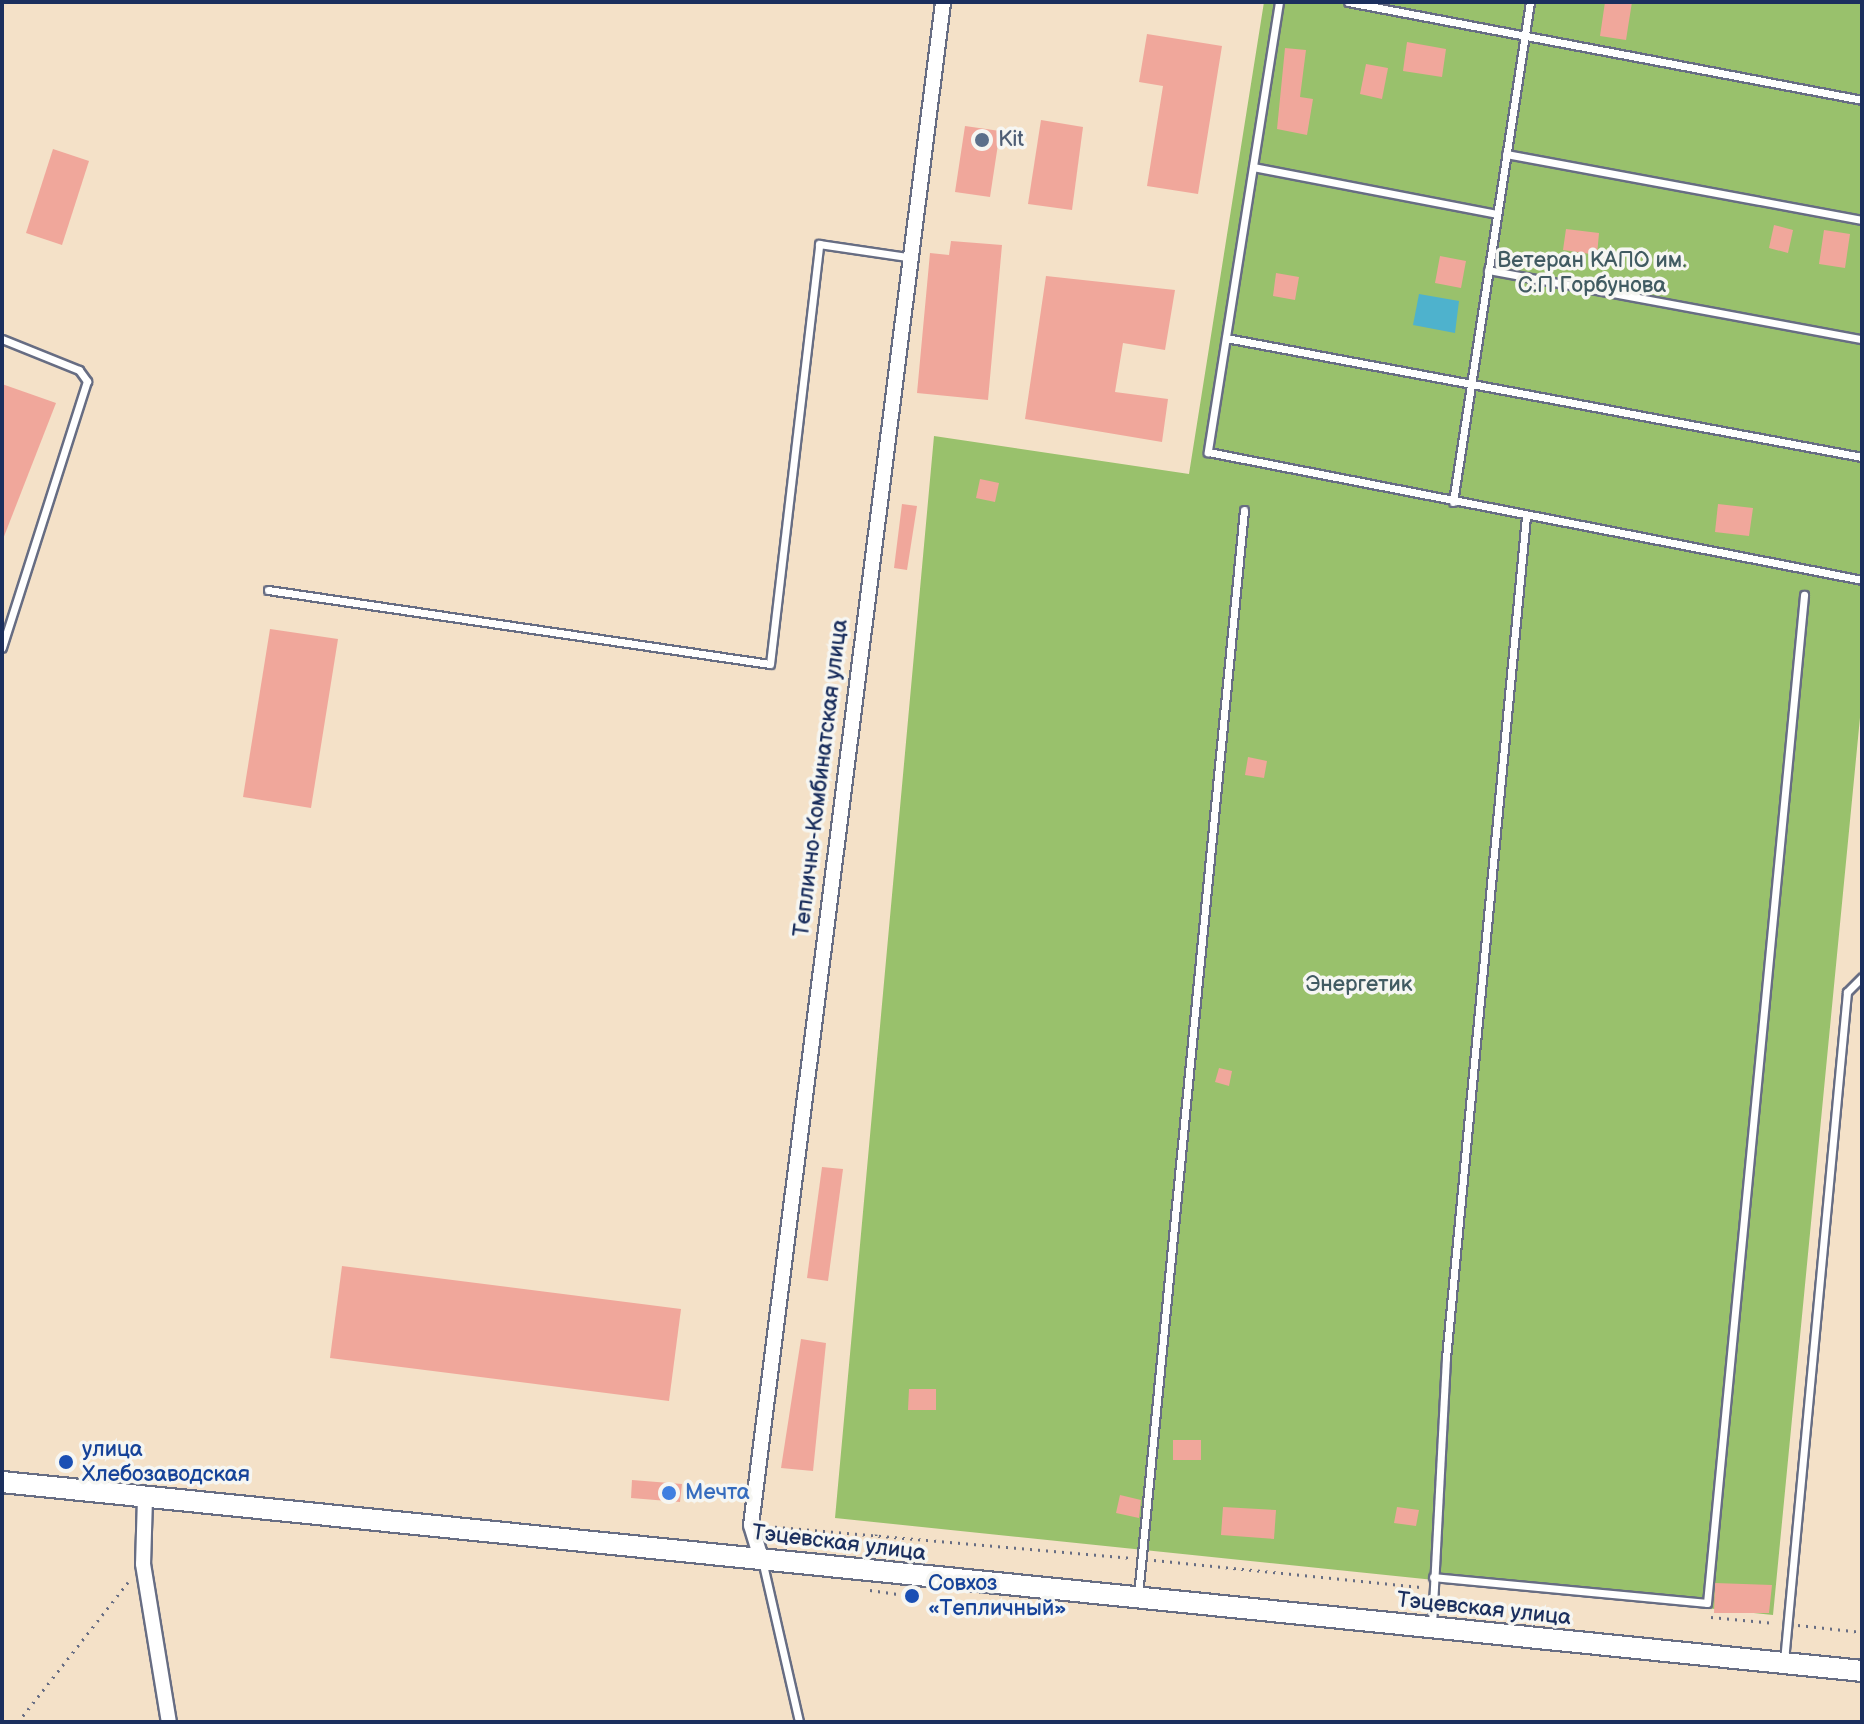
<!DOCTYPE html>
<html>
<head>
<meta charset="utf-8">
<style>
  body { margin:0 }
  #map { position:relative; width:1864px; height:1724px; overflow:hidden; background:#f4e1c8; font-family:"Balsamiq Sans",sans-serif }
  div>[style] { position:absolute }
  .green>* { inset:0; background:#99c16c }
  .water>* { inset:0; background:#4eb2cd }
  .building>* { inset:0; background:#f0a79b }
  .path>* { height:3px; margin-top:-1.5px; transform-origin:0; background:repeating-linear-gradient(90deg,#676d83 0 2px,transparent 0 8px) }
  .roads { filter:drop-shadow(2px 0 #676d83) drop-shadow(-2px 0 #676d83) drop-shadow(0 2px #676d83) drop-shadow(0 -2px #676d83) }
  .lane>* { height:7px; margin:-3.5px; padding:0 3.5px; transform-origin:3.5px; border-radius:3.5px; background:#fff }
  .street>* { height:14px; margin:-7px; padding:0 7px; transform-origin:7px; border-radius:7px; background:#fff }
  .secondary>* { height:20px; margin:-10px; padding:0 10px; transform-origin:10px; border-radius:10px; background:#fff }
  .dots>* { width:22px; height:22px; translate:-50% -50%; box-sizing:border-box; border:4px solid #f6f6f2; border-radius:50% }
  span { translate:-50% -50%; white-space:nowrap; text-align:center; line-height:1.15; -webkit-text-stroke:7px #f6f6f2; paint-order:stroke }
  .service-label { font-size:22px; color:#4e5e75 }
  .left { translate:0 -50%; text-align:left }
  .park-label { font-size:22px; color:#415b62 }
  .street-label { font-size:22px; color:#1b2f5e }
  .transit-label { font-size:22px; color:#164399 }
  .shop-label { font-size:22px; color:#366cbe }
  .frame { position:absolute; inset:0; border:4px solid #1b2f5e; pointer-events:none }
</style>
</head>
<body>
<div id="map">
  <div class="green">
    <div style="clip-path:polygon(1264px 2px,1862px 2px,1862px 697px,1773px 1615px,835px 1518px,934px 436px,1189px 474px)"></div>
  </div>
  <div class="water">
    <div style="clip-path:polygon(1419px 294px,1459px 301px,1455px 333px,1413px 325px)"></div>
  </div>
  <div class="building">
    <div style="clip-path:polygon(1605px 2px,1632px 2px,1626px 40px,1600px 36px)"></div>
    <div style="clip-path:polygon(1147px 34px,1222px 46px,1198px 194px,1147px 186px,1163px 86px,1139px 82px)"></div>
    <div style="clip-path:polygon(1407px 42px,1446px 49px,1442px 77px,1403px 71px)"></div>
    <div style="clip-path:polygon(1285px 48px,1306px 50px,1300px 97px,1313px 99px,1307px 135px,1277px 129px)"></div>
    <div style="clip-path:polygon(1366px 64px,1388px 68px,1382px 99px,1360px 94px)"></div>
    <div style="clip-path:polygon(1041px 120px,1083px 127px,1072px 210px,1028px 204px)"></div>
    <div style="clip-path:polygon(965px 126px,1000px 131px,990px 197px,955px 192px)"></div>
    <div style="clip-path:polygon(53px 149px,89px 161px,62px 245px,26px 233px)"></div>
    <div style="clip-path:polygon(1774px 225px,1793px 230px,1788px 253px,1769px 248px)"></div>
    <div style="clip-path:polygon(1566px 229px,1599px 233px,1597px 255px,1563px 250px)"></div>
    <div style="clip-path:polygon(1824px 230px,1850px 234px,1845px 268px,1819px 264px)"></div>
    <div style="clip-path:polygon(951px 241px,1002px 245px,988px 400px,917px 393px,930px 253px,949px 255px)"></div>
    <div style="clip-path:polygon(1440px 256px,1466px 261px,1461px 288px,1435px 283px)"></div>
    <div style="clip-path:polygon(1276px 273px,1299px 277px,1295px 300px,1273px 296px)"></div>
    <div style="clip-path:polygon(1046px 276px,1175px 290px,1165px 350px,1123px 343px,1115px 392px,1168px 399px,1162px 442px,1025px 419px)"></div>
    <div style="clip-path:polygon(2px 384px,56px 403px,3px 539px,2px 539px)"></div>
    <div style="clip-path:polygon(980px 479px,999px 483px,995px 502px,976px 498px)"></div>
    <div style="clip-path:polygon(902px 504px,917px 506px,907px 570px,894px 568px)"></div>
    <div style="clip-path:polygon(1718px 504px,1753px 508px,1749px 536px,1715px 532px)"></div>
    <div style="clip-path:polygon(270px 629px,338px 639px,311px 808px,243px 797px)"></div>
    <div style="clip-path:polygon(1248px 757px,1267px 761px,1264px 778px,1245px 775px)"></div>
    <div style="clip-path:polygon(1219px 1068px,1232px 1071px,1229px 1086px,1215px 1082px)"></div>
    <div style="clip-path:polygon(822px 1167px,843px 1169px,828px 1281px,807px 1278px)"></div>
    <div style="clip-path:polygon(342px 1266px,681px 1309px,669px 1401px,330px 1358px)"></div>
    <div style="clip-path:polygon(801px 1339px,826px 1343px,813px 1471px,781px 1468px)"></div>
    <div style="clip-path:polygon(909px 1389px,936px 1389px,936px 1410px,908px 1410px)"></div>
    <div style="clip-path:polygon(1173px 1440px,1201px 1440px,1201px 1460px,1173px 1460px)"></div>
    <div style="clip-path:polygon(632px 1480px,682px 1484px,680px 1502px,631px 1498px)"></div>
    <div style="clip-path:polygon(1120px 1495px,1141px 1500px,1139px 1518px,1116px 1513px)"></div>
    <div style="clip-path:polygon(1223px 1507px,1276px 1510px,1274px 1539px,1221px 1535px)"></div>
    <div style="clip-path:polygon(1397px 1507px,1419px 1510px,1416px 1526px,1394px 1523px)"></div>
    <div style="clip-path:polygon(1715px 1583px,1772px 1585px,1769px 1613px,1714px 1613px)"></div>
  </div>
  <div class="path">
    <div style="left:767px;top:1526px;width:364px;rotate:5deg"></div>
    <div style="left:874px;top:1551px;width:17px;rotate:-83deg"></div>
    <div style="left:1154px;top:1560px;width:268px;rotate:5.8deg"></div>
    <div style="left:870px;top:1590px;width:42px;rotate:8.1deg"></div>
    <div style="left:1711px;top:1617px;width:64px;rotate:5.4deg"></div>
    <div style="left:1798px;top:1625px;width:64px;rotate:6.2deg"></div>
    <div style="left:18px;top:1722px;width:178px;rotate:-51.8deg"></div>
  </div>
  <div class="roads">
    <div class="lane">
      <div style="left:1279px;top:2px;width:456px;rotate:99deg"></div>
      <div style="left:1208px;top:452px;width:666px;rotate:11.07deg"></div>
      <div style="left:1348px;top:2px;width:523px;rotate:10.79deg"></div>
      <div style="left:1506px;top:154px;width:362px;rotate:10.5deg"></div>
      <div style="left:1253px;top:167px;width:248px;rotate:10.9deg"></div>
      <div style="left:1488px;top:270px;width:380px;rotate:10.5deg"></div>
      <div style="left:1226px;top:338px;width:647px;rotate:10.6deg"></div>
      <div style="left:2px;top:339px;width:83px;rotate:21.9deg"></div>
      <div style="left:79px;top:370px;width:14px;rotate:54deg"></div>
      <div style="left:87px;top:381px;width:280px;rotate:107.7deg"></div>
      <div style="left:1453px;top:502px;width:506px;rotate:-81.25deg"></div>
      <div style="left:268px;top:590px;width:507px;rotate:8.39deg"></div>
      <div style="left:770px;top:664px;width:423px;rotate:-83.3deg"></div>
      <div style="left:819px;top:244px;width:89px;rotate:8.4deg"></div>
      <div style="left:762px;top:1560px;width:166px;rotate:77.1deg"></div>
      <div style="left:1433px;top:1577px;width:275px;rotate:5.4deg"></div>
      <div style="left:1707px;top:1603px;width:1013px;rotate:-84.5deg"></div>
      <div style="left:1138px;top:1595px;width:1090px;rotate:-84.42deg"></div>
      <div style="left:1432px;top:1625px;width:267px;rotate:-87deg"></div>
      <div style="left:1446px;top:1358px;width:846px;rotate:-84.57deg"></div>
      <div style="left:1784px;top:1661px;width:672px;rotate:-84.62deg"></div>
      <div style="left:1847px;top:992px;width:21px;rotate:-45deg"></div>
    </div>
    <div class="street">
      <div style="left:145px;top:1498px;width:66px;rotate:91.7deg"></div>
      <div style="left:143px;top:1564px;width:160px;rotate:80.7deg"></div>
      <div style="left:761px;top:1558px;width:34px;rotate:-107deg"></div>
      <div style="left:751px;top:1525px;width:1535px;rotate:-82.81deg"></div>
    </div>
    <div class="secondary">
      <div style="left:2px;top:1482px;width:1870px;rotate:5.8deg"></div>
    </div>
  </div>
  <div class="dots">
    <div style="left:982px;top:140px;background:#5c6f8a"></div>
    <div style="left:66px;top:1462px;background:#1a4fb4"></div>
    <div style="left:669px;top:1493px;background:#3f7fe0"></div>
    <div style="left:912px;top:1596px;background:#1a4fb4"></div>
  </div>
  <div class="service-label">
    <span class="left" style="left:998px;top:140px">Kit</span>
  </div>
  <div class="park-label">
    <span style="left:1592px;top:273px">Ветеран КАПО им.<br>С.П Горбунова</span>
    <span style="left:1359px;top:985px">Энергетик</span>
  </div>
  <div class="street-label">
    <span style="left:821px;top:778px;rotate:-83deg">Теплично-Комбинатская улица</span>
    <span style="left:839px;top:1543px;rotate:7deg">Тэцевская улица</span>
    <span style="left:1484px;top:1609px;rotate:6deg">Тэцевская улица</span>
  </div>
  <div class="transit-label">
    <span class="left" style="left:82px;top:1462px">улица<br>Хлебозаводская</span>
    <span class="left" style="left:928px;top:1596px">Совхоз<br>«Тепличный»</span>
  </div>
  <div class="shop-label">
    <span class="left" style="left:685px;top:1493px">Мечта</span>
  </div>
  <div class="frame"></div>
</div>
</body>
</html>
